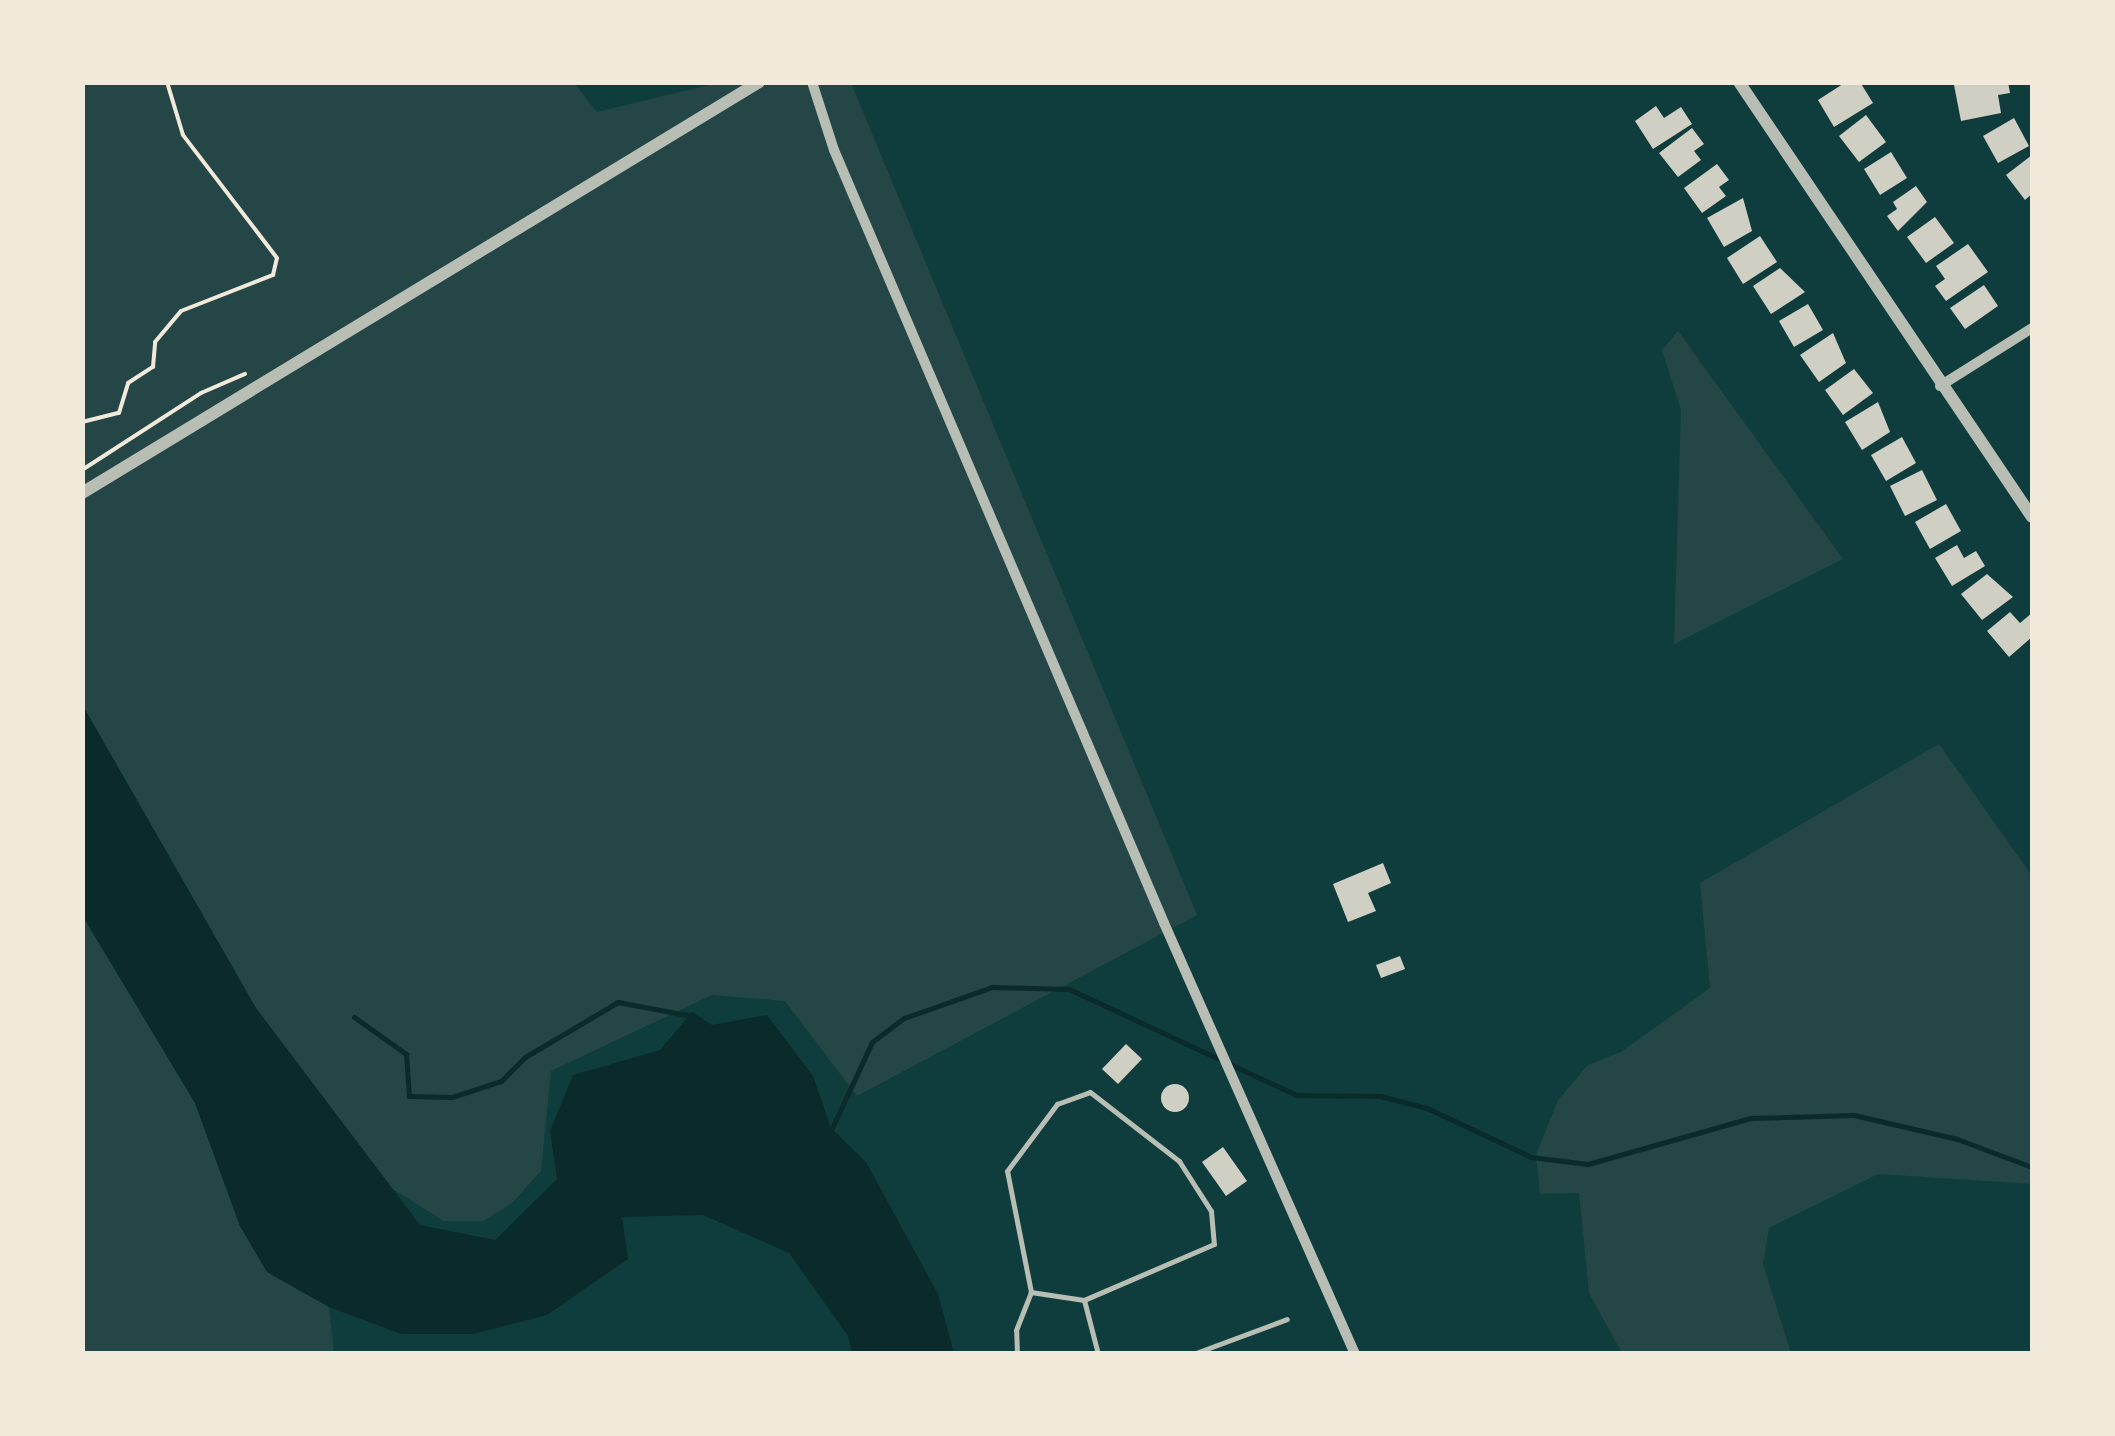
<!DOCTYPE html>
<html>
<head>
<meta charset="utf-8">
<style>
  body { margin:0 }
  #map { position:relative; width:2115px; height:1436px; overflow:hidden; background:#0f3d3e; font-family:"Space Grotesk",sans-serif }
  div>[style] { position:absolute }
  .green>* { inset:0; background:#244646 }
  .water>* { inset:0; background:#0a2a2b }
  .stream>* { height:5px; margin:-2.5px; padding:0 2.5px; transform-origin:2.5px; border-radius:2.5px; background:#0a2a2b }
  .building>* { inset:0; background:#cfcfc3 }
  .round { border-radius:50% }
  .path>* { height:4px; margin:-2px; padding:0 2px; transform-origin:2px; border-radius:2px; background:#f1e9da }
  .service>* { height:5px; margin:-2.5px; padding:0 2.5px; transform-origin:2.5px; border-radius:2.5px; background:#b8beb3 }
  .minor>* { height:10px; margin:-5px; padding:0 5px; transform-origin:5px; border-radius:5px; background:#b8beb3 }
  .tertiary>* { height:12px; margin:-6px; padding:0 6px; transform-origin:6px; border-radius:6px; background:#b8beb3 }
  span { translate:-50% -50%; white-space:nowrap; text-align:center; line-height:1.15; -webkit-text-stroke:10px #f1e9da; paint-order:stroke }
  .frame { position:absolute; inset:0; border:85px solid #f1e9da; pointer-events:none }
</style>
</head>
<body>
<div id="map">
  <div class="green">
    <div style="clip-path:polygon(82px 83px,574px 83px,597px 112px,717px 83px,851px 83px,1197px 915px,857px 1096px,785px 1001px,712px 995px,551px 1071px,541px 1171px,511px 1204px,483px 1221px,444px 1221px,380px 1181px,256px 1008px,83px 706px)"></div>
    <div style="clip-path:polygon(1678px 331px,1843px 559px,1674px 644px,1681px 410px,1662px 350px)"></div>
    <div style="clip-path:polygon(1939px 744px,2032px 876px,2032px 1184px,1878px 1174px,1769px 1228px,1763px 1264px,1791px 1353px,1622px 1353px,1589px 1293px,1579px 1193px,1540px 1194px,1536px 1155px,1558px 1100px,1588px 1065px,1621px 1052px,1710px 988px,1700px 883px)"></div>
    <div style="clip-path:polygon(82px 916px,195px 1103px,240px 1226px,267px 1272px,329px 1307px,334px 1353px,83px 1353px)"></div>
  </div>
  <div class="water">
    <div style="clip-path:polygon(83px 706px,256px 1008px,420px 1225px,495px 1240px,557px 1179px,550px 1131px,573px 1075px,660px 1050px,692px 1012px,712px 1025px,767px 1015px,813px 1076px,831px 1128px,866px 1162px,938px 1294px,954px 1353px,852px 1353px,848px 1336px,789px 1253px,703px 1215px,622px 1217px,628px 1259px,547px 1315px,473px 1334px,401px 1334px,329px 1307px,267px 1272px,240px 1226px,195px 1103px,83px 916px)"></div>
  </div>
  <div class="stream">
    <div style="left:354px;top:1017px;width:64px;rotate:35.4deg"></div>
    <div style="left:406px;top:1054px;width:42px;rotate:85.9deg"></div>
    <div style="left:409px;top:1096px;width:43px;rotate:1.3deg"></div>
    <div style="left:452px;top:1097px;width:52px;rotate:-18.1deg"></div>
    <div style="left:501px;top:1081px;width:34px;rotate:-45deg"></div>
    <div style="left:525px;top:1057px;width:108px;rotate:-30.6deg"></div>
    <div style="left:618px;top:1002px;width:75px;rotate:10.7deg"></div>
    <div style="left:831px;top:1130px;width:97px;rotate:-65deg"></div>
    <div style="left:872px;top:1042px;width:40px;rotate:-37deg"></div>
    <div style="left:904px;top:1018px;width:93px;rotate:-19.4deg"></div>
    <div style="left:992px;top:987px;width:77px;rotate:1.5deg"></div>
    <div style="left:1069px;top:989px;width:251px;rotate:25deg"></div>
    <div style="left:1296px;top:1095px;width:84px;rotate:0.7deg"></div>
    <div style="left:1380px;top:1096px;width:49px;rotate:14.3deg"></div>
    <div style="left:1427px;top:1108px;width:115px;rotate:25.2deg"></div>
    <div style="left:1531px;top:1157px;width:57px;rotate:7deg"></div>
    <div style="left:1588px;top:1164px;width:169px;rotate:-15.8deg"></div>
    <div style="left:1751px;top:1118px;width:103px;rotate:-1.7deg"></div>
    <div style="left:1854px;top:1115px;width:106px;rotate:13.1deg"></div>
    <div style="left:1957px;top:1139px;width:80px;rotate:20.5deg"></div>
  </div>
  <div class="building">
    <div style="clip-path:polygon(1846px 82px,1860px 82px,1873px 103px,1834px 127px,1818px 100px)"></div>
    <div style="clip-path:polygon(2008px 82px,2010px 93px,1998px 95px,2001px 113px,1961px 121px,1954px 85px)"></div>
    <div style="clip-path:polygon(1656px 106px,1664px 118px,1681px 107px,1692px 124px,1653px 149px,1635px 121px)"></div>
    <div style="clip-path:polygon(1866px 115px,1886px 142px,1859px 162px,1839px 136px)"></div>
    <div style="clip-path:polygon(2014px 118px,2029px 146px,1998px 163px,1983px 136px)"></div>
    <div style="clip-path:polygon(1692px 128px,1704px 144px,1694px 151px,1701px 160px,1678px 177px,1659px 153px)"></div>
    <div style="clip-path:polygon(1891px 152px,1907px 178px,1880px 195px,1864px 169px)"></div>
    <div style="clip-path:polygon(2032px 155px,2032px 194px,2025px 200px,2006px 175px)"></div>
    <div style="clip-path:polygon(1717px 164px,1729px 180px,1719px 187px,1726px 196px,1702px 213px,1684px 188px)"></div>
    <div style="clip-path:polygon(1916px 186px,1927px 202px,1898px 231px,1887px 216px,1897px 209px,1893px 202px)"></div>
    <div style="clip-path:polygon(1743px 198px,1752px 231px,1724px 247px,1707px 218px)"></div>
    <div style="clip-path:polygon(1935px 217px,1954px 243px,1926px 263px,1907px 237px)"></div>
    <div style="clip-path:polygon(1760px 236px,1777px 262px,1743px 284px,1727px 258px)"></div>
    <div style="clip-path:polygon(1968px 244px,1988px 272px,1946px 301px,1935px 286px,1945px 279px,1936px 266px)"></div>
    <div style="clip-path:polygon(1780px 268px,1805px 292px,1771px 314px,1753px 286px)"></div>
    <div style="clip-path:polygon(1984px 285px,1998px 306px,1965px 329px,1950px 308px)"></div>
    <div style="clip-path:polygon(1808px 304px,1823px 330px,1794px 347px,1779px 321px)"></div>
    <div style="clip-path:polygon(1833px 333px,1846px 363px,1819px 382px,1800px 355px)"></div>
    <div style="clip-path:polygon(1854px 369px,1873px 393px,1843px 415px,1825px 390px)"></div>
    <div style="clip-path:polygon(1878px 402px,1890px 432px,1862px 450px,1845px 422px)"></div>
    <div style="clip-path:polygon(1902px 437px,1916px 463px,1886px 481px,1871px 455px)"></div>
    <div style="clip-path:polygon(1922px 470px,1937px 500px,1905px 516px,1890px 486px)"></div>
    <div style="clip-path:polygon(1946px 504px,1961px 531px,1930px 549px,1915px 522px)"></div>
    <div style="clip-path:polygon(1957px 545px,1964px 558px,1976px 551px,1985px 566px,1952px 586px,1935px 558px)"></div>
    <div style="clip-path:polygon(1987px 574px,2013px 597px,1982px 620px,1961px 594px)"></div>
    <div style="clip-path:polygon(2010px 612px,2020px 623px,2032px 613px,2032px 637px,2009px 657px,1987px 631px)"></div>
    <div style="clip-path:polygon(1383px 863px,1391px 883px,1368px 893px,1376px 911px,1348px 922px,1333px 884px)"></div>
    <div style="clip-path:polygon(1400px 956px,1405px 969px,1381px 978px,1376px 965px)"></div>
    <div style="clip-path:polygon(1126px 1044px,1142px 1059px,1118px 1084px,1102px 1069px)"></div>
    <div class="round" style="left:1161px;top:1084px;width:28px;height:28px"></div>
    <div style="clip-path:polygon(1223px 1147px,1247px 1181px,1226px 1196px,1202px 1162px)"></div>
  </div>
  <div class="path">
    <div style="left:82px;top:422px;width:38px;rotate:-14deg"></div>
    <div style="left:119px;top:413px;width:31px;rotate:-73deg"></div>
    <div style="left:128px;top:383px;width:30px;rotate:-33deg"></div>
    <div style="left:153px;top:367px;width:25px;rotate:-85deg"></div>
    <div style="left:155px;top:342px;width:40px;rotate:-50deg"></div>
    <div style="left:181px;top:311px;width:99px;rotate:-21.4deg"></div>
    <div style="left:273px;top:275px;width:17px;rotate:-77deg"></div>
    <div style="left:277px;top:258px;width:155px;rotate:-127.4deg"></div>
    <div style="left:183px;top:135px;width:55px;rotate:-106.8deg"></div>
    <div style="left:82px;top:470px;width:142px;rotate:-32.9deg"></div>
    <div style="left:201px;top:393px;width:48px;rotate:-23.4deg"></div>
  </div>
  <div class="service">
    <div style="left:1084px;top:1300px;width:56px;rotate:75.5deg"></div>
    <div style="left:1017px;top:1354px;width:24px;rotate:-92deg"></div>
    <div style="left:1016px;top:1330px;width:41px;rotate:-68.5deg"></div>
    <div style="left:1031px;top:1292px;width:123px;rotate:-101.2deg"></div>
    <div style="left:1007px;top:1171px;width:84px;rotate:-53.3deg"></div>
    <div style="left:1057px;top:1104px;width:35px;rotate:-20deg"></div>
    <div style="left:1090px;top:1092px;width:113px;rotate:37.8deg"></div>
    <div style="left:1179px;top:1161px;width:59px;rotate:57.4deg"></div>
    <div style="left:1211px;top:1211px;width:33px;rotate:85deg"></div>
    <div style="left:1214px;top:1244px;width:142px;rotate:156.7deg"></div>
    <div style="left:1084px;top:1300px;width:54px;rotate:-171.4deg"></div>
    <div style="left:1193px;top:1354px;width:100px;rotate:-20.4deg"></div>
  </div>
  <div class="minor">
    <div style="left:812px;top:82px;width:71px;rotate:72.1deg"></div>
    <div style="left:834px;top:150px;width:840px;rotate:66.88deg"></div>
    <div style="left:1164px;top:923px;width:471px;rotate:66.1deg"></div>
    <div style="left:1940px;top:386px;width:109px;rotate:-32.2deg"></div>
  </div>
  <div class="tertiary">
    <div style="left:1739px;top:82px;width:524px;rotate:56.04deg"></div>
    <div style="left:82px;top:493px;width:792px;rotate:-31.26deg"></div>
  </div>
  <div class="frame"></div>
</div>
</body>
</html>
